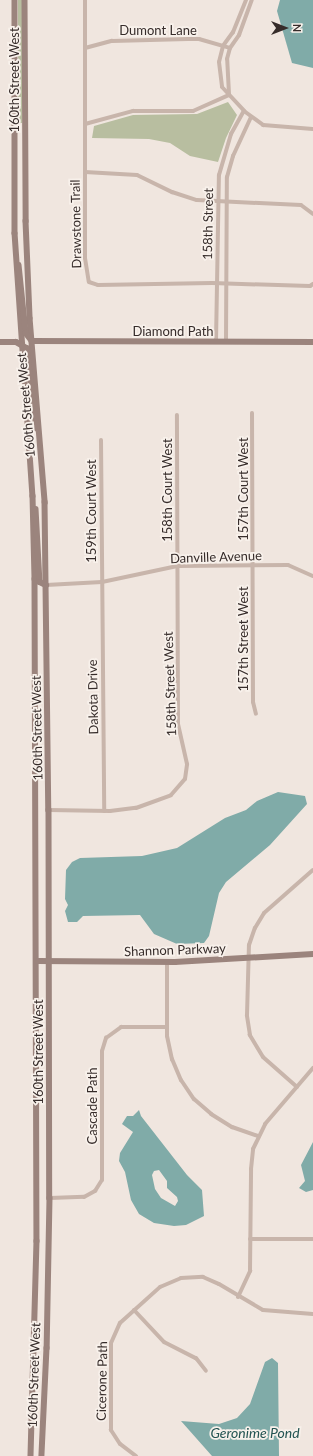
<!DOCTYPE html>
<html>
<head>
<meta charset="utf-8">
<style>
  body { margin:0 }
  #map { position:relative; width:313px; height:1456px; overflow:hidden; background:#f0e6df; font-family:Lato,sans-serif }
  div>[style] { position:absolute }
  .green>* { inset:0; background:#b8bea0 }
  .water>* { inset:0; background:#80aba8 }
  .street>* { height:4px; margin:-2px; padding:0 2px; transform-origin:2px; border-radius:2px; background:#c8b5ab }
  .secondary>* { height:5.5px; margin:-2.75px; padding:0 2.75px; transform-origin:2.75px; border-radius:2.75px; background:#9b847d }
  span { translate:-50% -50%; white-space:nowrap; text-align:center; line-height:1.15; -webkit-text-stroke:3.5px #f8f1eb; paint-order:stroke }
  .street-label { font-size:13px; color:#362c2a }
  .water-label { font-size:14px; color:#235452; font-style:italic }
  .north { position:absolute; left:265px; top:8px; width:40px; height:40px; -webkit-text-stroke:3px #f8f1eb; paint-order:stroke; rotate:90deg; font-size:11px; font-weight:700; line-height:16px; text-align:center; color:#362c2a }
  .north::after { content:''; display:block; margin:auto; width:14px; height:18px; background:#362c2a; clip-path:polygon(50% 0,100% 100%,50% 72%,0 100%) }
</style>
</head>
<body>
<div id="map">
  <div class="green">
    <div style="clip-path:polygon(18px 0,22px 0,22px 123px,18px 123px)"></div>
    <div style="clip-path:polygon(228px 102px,237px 115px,226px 138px,218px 162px,190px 156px,170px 143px,149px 139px,92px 138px,94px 126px,133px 115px,197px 114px)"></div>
  </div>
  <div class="water">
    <div style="clip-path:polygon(280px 0,313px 0,313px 68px,292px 63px,277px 11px)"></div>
    <div style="clip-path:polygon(278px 792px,305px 796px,307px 804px,270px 845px,226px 882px,219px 893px,209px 936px,204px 943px,177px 944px,154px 934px,140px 915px,83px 916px,77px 922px,68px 922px,65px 911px,68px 905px,65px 899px,66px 870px,72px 862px,80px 858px,142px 856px,177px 848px,225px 818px,246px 810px,257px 801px)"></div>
    <div style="clip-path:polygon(evenodd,139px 1110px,141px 1116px,187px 1175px,202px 1190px,204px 1216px,186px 1225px,174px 1226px,154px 1223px,139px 1214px,131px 1200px,125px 1172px,119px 1161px,120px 1153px,133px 1132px,122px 1124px,127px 1116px,133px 1116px,139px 1110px,159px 1170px,167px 1181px,167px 1188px,177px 1197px,178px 1201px,175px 1206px,161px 1198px,155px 1189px,152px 1175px,154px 1171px,159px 1170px)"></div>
    <div style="clip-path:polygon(313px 1142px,313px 1190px,306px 1192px,299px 1188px,305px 1181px,301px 1165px)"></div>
    <div style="clip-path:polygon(272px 1358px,278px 1363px,279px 1456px,212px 1456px,181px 1421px,219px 1424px,237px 1418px,250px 1404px,265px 1362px)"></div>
  </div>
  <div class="street">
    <div style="left:85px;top:0;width:258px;rotate:90deg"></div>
    <div style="left:85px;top:258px;width:24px;rotate:81deg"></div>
    <div style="left:89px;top:282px;width:9px;rotate:18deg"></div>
    <div style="left:98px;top:285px;width:114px;rotate:-1deg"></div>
    <div style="left:212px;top:283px;width:98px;rotate:1.8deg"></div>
    <div style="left:310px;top:286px;width:4px;rotate:-34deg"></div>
    <div style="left:246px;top:0;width:35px;rotate:112deg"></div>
    <div style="left:233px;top:32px;width:17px;rotate:126deg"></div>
    <div style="left:223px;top:46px;width:16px;rotate:104deg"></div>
    <div style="left:219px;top:62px;width:25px;rotate:83deg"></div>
    <div style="left:222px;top:87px;width:33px;rotate:47deg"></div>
    <div style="left:244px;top:111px;width:24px;rotate:36deg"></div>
    <div style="left:263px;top:125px;width:50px;rotate:4.6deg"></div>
    <div style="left:85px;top:48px;width:28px;rotate:-15deg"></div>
    <div style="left:112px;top:41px;width:76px;rotate:-1.5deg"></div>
    <div style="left:188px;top:39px;width:11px"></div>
    <div style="left:199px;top:39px;width:32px;rotate:16deg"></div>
    <div style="left:229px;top:94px;width:35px;rotate:-93deg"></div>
    <div style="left:227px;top:59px;width:11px;rotate:-75deg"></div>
    <div style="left:230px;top:48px;width:16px;rotate:-55deg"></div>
    <div style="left:239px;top:35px;width:37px;rotate:-70deg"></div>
    <div style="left:85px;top:124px;width:50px;rotate:-15.2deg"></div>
    <div style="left:133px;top:111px;width:60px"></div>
    <div style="left:193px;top:111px;width:39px;rotate:-24deg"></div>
    <div style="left:85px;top:172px;width:52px;rotate:3.3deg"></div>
    <div style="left:137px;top:175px;width:39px;rotate:26deg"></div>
    <div style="left:172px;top:192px;width:26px;rotate:18deg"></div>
    <div style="left:197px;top:200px;width:104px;rotate:2.8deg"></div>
    <div style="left:301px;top:205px;width:15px;rotate:37deg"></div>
    <div style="left:216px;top:342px;width:167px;rotate:-89deg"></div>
    <div style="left:219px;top:175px;width:43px;rotate:-73.7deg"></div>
    <div style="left:231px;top:134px;width:26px;rotate:-61deg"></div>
    <div style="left:226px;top:342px;width:165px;rotate:-89.7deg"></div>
    <div style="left:227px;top:177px;width:22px;rotate:-74deg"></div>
    <div style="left:233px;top:156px;width:43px;rotate:-65.2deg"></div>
    <div style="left:252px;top:413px;width:289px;rotate:89.8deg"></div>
    <div style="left:253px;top:702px;width:12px;rotate:76deg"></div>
    <div style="left:101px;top:440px;width:371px;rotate:89.5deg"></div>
    <div style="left:46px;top:585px;width:56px;rotate:-3.1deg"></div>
    <div style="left:102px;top:582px;width:77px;rotate:-12deg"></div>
    <div style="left:177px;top:566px;width:111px;rotate:-0.5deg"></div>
    <div style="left:288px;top:565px;width:27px;rotate:24deg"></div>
    <div style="left:49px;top:810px;width:61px;rotate:0.9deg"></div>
    <div style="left:110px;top:811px;width:26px;rotate:-7deg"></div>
    <div style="left:136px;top:808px;width:37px;rotate:-20deg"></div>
    <div style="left:171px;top:795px;width:21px;rotate:-49deg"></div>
    <div style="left:185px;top:779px;width:15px;rotate:-82deg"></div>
    <div style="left:187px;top:764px;width:41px;rotate:-102.7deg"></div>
    <div style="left:178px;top:724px;width:309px;rotate:-90.2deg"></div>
    <div style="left:167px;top:962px;width:74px;rotate:90deg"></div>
    <div style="left:167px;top:1036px;width:24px;rotate:78deg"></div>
    <div style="left:172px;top:1059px;width:23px;rotate:67deg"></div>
    <div style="left:181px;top:1080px;width:23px;rotate:56deg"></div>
    <div style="left:194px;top:1099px;width:23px;rotate:41deg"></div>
    <div style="left:211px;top:1114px;width:25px;rotate:32deg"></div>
    <div style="left:232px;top:1127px;width:28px;rotate:19deg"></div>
    <div style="left:297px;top:1087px;width:45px;rotate:-138.6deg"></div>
    <div style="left:263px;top:1057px;width:26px;rotate:-121deg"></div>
    <div style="left:250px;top:1035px;width:20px;rotate:-99deg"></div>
    <div style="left:247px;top:1015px;width:70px;rotate:-88.4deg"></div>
    <div style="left:249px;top:945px;width:18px;rotate:-71deg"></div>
    <div style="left:255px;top:928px;width:17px;rotate:-59deg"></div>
    <div style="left:264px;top:913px;width:65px;rotate:-41.3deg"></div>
    <div style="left:50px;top:1198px;width:34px;rotate:-2deg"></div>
    <div style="left:84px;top:1197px;width:13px;rotate:-29deg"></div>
    <div style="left:95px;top:1191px;width:13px;rotate:-58deg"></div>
    <div style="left:102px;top:1180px;width:129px;rotate:-90deg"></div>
    <div style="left:102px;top:1051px;width:14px;rotate:-73deg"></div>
    <div style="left:106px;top:1038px;width:19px;rotate:-36deg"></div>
    <div style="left:121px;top:1027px;width:46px"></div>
    <div style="left:250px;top:1239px;width:63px"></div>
    <div style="left:238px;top:1297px;width:29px;rotate:-65deg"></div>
    <div style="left:250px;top:1271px;width:102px;rotate:-89.4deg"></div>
    <div style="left:251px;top:1169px;width:20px;rotate:-84deg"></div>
    <div style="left:253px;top:1149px;width:28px;rotate:-64deg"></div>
    <div style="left:265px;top:1124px;width:74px;rotate:-49.4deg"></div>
    <div style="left:134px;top:1310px;width:44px;rotate:46.8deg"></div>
    <div style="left:164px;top:1342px;width:36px;rotate:27deg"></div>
    <div style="left:196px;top:1358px;width:16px;rotate:52deg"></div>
    <div style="left:136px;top:1456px;width:20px;rotate:-143deg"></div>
    <div style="left:120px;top:1444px;width:17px;rotate:-123deg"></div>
    <div style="left:111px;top:1430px;width:87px;rotate:-90deg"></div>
    <div style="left:111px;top:1343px;width:22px;rotate:-66deg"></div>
    <div style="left:120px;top:1323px;width:54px;rotate:-42deg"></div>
    <div style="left:160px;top:1287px;width:23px;rotate:-23deg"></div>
    <div style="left:181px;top:1278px;width:22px;rotate:-3deg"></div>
    <div style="left:203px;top:1277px;width:17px;rotate:24deg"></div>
    <div style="left:219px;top:1284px;width:51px;rotate:30.6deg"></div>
    <div style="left:263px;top:1310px;width:50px;rotate:4.6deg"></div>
  </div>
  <div class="secondary">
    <div style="left:15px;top:0;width:233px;rotate:90deg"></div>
    <div style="left:15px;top:233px;width:264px;rotate:86.1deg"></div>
    <div style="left:33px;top:496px;width:83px;rotate:88.6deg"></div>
    <div style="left:35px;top:579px;width:662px;rotate:89.83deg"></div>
    <div style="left:37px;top:1241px;width:215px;rotate:91.6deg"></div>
    <div style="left:25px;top:0;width:221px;rotate:89.7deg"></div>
    <div style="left:26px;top:221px;width:97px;rotate:87.6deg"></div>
    <div style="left:30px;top:318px;width:185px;rotate:85.3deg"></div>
    <div style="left:45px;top:502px;width:308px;rotate:89.3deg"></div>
    <div style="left:49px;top:810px;width:388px;rotate:89.9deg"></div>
    <div style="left:50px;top:1198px;width:150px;rotate:91.1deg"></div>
    <div style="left:47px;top:1348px;width:108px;rotate:92.7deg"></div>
    <div style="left:19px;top:265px;width:68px;rotate:84.1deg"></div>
    <div style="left:26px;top:333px;width:10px;rotate:53deg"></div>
    <div style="left:32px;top:341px;width:281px;rotate:0.2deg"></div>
    <div style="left:0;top:342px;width:16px"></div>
    <div style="left:16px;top:342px;width:13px;rotate:29deg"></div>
    <div style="left:27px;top:348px;width:81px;rotate:82.9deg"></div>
    <div style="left:36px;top:509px;width:73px;rotate:86.9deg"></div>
    <div style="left:40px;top:582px;width:7px;rotate:27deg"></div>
    <div style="left:38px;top:961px;width:137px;rotate:0.4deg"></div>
    <div style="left:175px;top:962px;width:138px;rotate:-3.3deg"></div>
  </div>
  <div class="street-label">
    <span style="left:158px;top:30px">Dumont Lane</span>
    <span style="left:14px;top:80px;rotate:-90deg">160th Street West</span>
    <span style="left:76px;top:224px;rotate:-91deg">Drawstone Trail</span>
    <span style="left:208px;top:224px;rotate:-89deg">158th Street</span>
    <span style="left:173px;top:331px">Diamond Path</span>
    <span style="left:26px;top:405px;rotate:-95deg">160th Street West</span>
    <span style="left:243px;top:489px;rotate:-90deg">157th Court West</span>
    <span style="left:167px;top:490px;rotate:-90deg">158th Court West</span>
    <span style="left:91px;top:511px;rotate:-90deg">159th Court West</span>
    <span style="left:216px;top:557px;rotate:-2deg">Danville Avenue</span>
    <span style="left:243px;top:639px;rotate:-90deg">157th Street West</span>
    <span style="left:170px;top:684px;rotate:-92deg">158th Street West</span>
    <span style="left:93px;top:697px;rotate:-91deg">Dakota Drive</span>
    <span style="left:37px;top:728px;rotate:-91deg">160th Street West</span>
    <span style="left:175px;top:950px;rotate:-2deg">Shannon Parkway</span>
    <span style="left:38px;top:1052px;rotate:-90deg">160th Street West</span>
    <span style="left:92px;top:1106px;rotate:-90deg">Cascade Path</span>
    <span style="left:34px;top:1375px;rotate:-88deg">160th Street West</span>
    <span style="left:102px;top:1381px;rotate:-89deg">Cicerone Path</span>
  </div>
  <div class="water-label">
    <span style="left:255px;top:1433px">Geronime Pond</span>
  </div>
  <div class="north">N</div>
</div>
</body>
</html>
